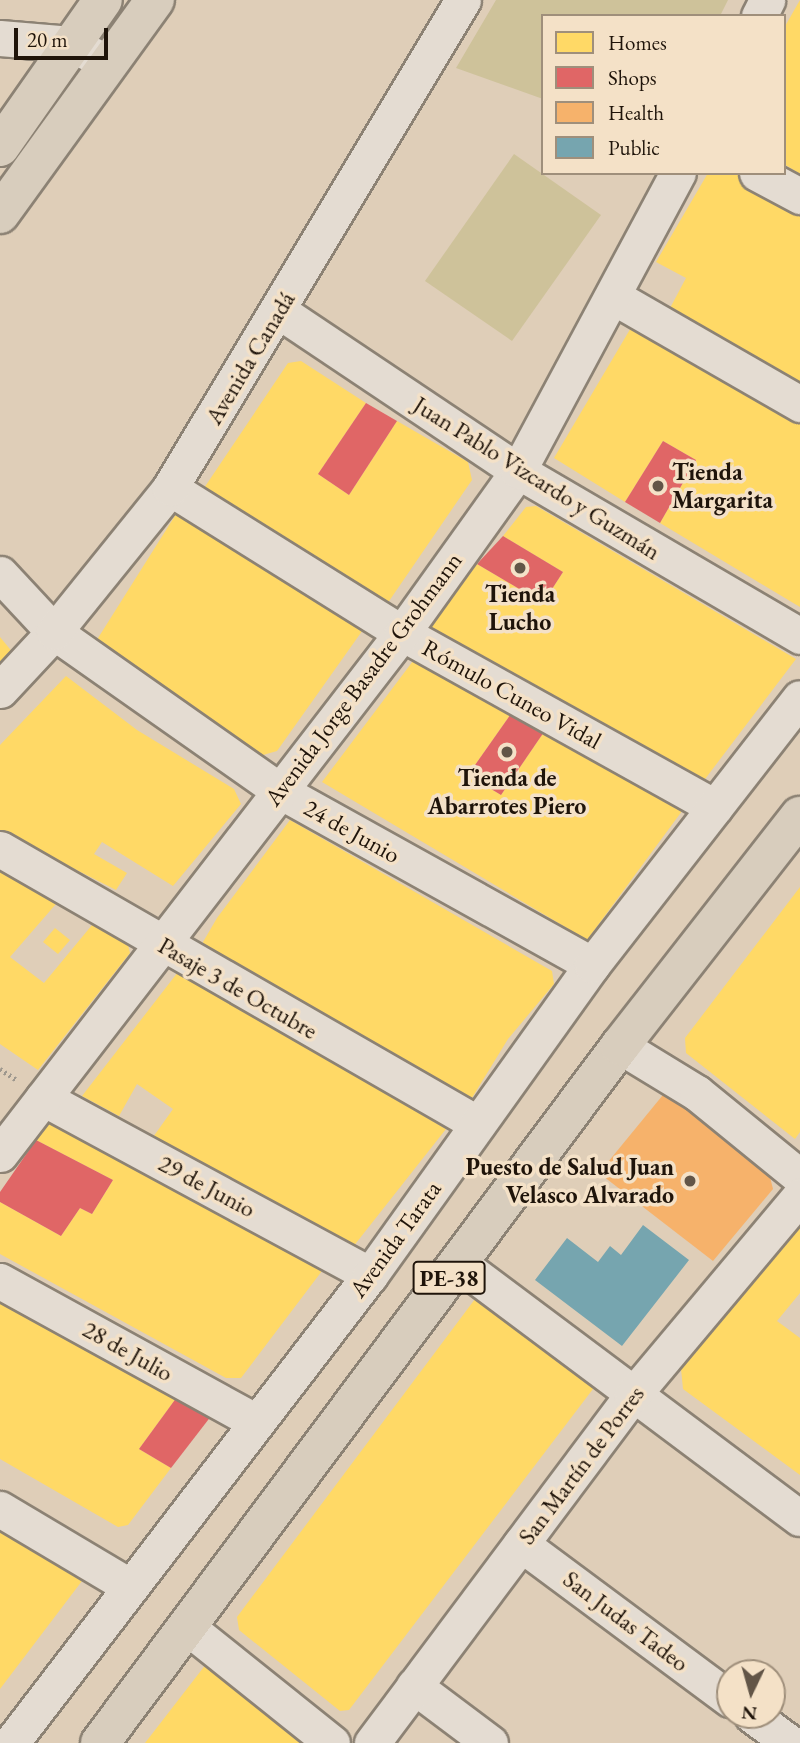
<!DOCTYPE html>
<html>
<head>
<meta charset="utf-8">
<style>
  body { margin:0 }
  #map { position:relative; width:800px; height:1743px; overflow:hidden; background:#dfceb8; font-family:"EB Garamond",serif }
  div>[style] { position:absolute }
  .green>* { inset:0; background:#cec29a }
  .homes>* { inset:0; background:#ffd966 }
  .shops>* { inset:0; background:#e06666 }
  .health>* { inset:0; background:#f6b26b }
  .public>* { inset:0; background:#76a5af }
  .path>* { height:4.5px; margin-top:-2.25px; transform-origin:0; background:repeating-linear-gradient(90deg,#9e988e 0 2px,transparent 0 5.5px) }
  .roads { filter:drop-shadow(2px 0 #8c8274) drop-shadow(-2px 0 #8c8274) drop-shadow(0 2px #8c8274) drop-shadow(0 -2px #8c8274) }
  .minor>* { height:35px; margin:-17.5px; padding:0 17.5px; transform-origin:17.5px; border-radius:17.5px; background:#e4dcd2 }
  .major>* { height:38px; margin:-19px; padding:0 19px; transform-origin:19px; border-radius:19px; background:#d8cdbd }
  .highway>* { height:38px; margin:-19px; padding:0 19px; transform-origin:19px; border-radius:19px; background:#d8cdbd }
  .dots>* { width:19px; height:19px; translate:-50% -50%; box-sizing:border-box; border:4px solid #f4e1c7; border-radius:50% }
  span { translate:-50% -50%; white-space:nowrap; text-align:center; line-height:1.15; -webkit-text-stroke:7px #f4e1c7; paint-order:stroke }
  .shield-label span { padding:2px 5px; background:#f4e1c7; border:2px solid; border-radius:5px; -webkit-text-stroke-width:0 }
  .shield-label { font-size:23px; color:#1f140a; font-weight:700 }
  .street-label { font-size:24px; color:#1f140a }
  .poi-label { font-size:24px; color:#1f140a; font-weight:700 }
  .left { translate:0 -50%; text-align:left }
  .right { translate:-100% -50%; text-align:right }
  .legend { position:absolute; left:541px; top:14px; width:245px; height:161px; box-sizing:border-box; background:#f4e1c7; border:2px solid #9f8f7b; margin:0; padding:9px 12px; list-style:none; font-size:21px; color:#1f140a }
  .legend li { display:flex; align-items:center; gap:14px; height:35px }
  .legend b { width:35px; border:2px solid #9f8f7b }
  .north { position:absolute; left:716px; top:1659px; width:70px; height:70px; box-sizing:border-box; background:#f4e1c7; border:2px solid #9f8f7b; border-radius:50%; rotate:185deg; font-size:19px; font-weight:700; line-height:28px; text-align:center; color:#1f140a }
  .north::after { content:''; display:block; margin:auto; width:24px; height:32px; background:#625547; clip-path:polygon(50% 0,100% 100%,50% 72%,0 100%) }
  .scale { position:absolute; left:14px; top:28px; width:94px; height:32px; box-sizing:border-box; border:4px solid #1f140a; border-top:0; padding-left:9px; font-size:21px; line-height:24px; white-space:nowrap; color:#1f140a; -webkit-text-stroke:5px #f4e1c7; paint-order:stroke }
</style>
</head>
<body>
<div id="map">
  <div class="green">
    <div style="clip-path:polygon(496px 0,728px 0,720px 16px,543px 16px,543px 99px,456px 68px)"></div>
    <div style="clip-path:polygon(514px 154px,601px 215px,512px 341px,425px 281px)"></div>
  </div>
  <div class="homes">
    <div style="clip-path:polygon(800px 0,800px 174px,784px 164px,784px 28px)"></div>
    <div style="clip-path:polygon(708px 173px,737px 173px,800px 211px,800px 388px,669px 310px,686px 278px,656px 262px)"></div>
    <div style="clip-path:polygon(632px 326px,800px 420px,800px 607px,660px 523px,696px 460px,663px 441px,625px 502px,554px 458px)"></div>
    <div style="clip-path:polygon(301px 361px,366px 403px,318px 474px,349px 495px,397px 421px,468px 462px,472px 480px,385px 607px,200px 494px,288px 363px)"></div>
    <div style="clip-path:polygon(536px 506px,796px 659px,699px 787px,429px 630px,477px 564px,543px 603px,563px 572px,503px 536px,526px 507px)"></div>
    <div style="clip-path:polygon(178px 511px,288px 583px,365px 627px,277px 751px,263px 755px,93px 646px)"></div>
    <div style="clip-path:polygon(0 637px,18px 659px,0 674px)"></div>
    <div style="clip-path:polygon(416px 657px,513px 711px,468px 775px,501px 795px,546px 729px,685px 807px,587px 940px,322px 782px)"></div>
    <div style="clip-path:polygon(66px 676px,137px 730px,234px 789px,241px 804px,173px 886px,102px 842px,94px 854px,127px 873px,116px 890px,0 831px,0 745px)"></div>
    <div style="clip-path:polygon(290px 820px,552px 971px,554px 984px,508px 1039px,470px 1101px,206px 951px,203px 942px,217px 918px)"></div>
    <div style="clip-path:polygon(0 863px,62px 897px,10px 957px,44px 983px,97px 919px,127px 941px,130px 953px,38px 1070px,0 1044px)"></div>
    <div style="clip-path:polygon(800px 887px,800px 1132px,795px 1139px,686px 1053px,685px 1038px)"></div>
    <div style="clip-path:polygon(55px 928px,70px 940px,58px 954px,43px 942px)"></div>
    <div style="clip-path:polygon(178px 972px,446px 1129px,349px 1252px,151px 1140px,173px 1109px,137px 1084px,119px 1116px,82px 1096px)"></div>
    <div style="clip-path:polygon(54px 1113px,328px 1263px,241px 1378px,226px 1378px,0 1254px,0 1202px,61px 1236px,80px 1208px,92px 1214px,113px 1180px,36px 1140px)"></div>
    <div style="clip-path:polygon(800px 1226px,800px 1293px,777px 1321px,800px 1338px,800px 1475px,683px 1389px,681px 1369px)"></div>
    <div style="clip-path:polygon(0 1284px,185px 1386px,139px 1449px,171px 1468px,128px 1525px,118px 1527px,0 1459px)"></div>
    <div style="clip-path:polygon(481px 1291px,596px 1385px,349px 1710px,340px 1711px,239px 1630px,237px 1617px)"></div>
    <div style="clip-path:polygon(0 1528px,85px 1577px,0 1689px)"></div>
    <div style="clip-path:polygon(210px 1659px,321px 1743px,145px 1743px)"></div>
  </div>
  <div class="shops">
    <div style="clip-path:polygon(366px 403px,397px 421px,349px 495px,318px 474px)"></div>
    <div style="clip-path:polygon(663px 441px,696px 460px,660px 523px,625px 502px)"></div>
    <div style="clip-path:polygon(503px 536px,563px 572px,543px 603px,477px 564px)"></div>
    <div style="clip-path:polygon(513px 711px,546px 729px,501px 795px,468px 775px)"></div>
    <div style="clip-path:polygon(36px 1140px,113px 1180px,92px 1214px,80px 1208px,61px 1236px,0 1202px,0 1192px)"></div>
    <div style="clip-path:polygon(185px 1386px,215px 1411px,171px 1468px,139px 1449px)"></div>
  </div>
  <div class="health">
    <div style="clip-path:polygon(667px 1090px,769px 1173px,773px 1189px,713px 1261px,599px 1173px)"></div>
  </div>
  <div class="public">
    <div style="clip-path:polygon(643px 1225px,689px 1260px,622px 1346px,535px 1280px,567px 1238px,598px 1262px,610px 1246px,621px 1255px)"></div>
  </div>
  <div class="path">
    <div style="left:0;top:1069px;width:20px;rotate:33deg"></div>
  </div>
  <div class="roads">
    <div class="minor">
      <div style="left:759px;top:16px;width:18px;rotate:-63deg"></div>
      <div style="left:0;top:38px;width:71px;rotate:4.8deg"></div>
      <div style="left:71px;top:44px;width:27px;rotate:27deg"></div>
      <div style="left:757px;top:173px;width:49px;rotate:28.1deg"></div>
      <div style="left:614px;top:297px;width:215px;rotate:29.9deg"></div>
      <div style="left:279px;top:311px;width:288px;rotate:33.8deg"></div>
      <div style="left:518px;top:471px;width:327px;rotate:30.3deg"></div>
      <div style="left:170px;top:488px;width:274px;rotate:32deg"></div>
      <div style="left:402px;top:633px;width:358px;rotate:29.1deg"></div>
      <div style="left:0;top:574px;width:79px;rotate:47deg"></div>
      <div style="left:54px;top:632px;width:276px;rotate:35.1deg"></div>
      <div style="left:280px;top:791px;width:357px;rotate:29.1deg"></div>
      <div style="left:0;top:690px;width:79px;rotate:-47deg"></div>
      <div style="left:54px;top:632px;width:185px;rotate:-51.1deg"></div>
      <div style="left:170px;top:488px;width:569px;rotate:-59.02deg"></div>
      <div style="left:0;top:849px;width:551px;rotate:29.91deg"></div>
      <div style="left:620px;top:1046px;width:90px;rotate:31.4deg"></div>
      <div style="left:697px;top:1093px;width:133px;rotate:39.2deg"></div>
      <div style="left:43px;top:1098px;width:372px;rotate:28.4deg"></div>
      <div style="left:0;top:1154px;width:658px;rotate:-52.35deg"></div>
      <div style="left:402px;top:633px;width:199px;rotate:-54.4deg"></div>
      <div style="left:518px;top:471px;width:338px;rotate:-61.8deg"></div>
      <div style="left:460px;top:1264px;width:424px;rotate:36.8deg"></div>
      <div style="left:0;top:1281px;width:292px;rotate:28.8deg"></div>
      <div style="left:0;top:1509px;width:150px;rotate:30.8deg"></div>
      <div style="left:521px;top:1544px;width:260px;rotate:36.6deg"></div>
      <div style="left:186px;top:1626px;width:187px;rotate:38.7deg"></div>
      <div style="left:414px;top:1686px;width:95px;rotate:36.9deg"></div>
      <div style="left:752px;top:1715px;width:47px;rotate:36.4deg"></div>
      <div style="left:11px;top:1743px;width:590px;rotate:-52.51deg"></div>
      <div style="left:370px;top:1275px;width:381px;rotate:-54.4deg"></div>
      <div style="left:592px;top:965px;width:338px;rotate:-52.1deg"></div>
      <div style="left:372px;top:1743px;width:434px;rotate:-53.2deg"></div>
      <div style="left:632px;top:1396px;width:261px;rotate:-50deg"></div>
    </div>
    <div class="major">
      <div style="left:0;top:147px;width:179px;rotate:-55deg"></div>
      <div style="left:0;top:214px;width:264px;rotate:-54.1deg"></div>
    </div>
    <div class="highway">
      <div style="left:100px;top:1743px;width:870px;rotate:-53.28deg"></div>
      <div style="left:620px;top:1046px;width:292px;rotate:-52deg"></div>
    </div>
  </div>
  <div class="dots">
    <div style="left:658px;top:486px;background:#625547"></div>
    <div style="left:520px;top:568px;background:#625547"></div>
    <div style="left:507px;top:752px;background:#625547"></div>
    <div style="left:690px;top:1181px;background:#625547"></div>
  </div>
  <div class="shield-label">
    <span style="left:449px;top:1278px">PE-38</span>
  </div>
  <div class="street-label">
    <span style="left:250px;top:358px;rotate:-59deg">Avenida Canadá</span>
    <span style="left:537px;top:478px;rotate:32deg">Juan Pablo Vizcardo y Guzmán</span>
    <span style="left:363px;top:679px;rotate:-53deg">Avenida Jorge Basadre Grohmann</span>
    <span style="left:512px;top:694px;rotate:29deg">Rómulo Cuneo Vidal</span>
    <span style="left:352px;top:831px;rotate:29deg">24 de Junio</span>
    <span style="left:238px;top:988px;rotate:30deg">Pasaje 3 de Octubre</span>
    <span style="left:207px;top:1186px;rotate:28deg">29 de Junio</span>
    <span style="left:395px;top:1239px;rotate:-54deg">Avenida Tarata</span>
    <span style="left:128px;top:1351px;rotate:29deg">28 de Julio</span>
    <span style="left:581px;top:1465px;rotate:-53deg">San Martín de Porres</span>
    <span style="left:626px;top:1621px;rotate:37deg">San Judas Tadeo</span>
  </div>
  <div class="poi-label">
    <span class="left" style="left:672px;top:486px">Tienda<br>Margarita</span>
    <span style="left:520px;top:608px">Tienda<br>Lucho</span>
    <span style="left:507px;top:792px">Tienda de<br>Abarrotes Piero</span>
    <span class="right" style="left:674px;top:1181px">Puesto de Salud Juan<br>Velasco Alvarado</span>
  </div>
  <ul class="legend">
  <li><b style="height:19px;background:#ffd966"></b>Homes</li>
  <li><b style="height:19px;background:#e06666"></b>Shops</li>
  <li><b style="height:19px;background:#f6b26b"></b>Health</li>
  <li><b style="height:19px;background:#76a5af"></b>Public</li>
  </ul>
  <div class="north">N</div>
  <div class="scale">20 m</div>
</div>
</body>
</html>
